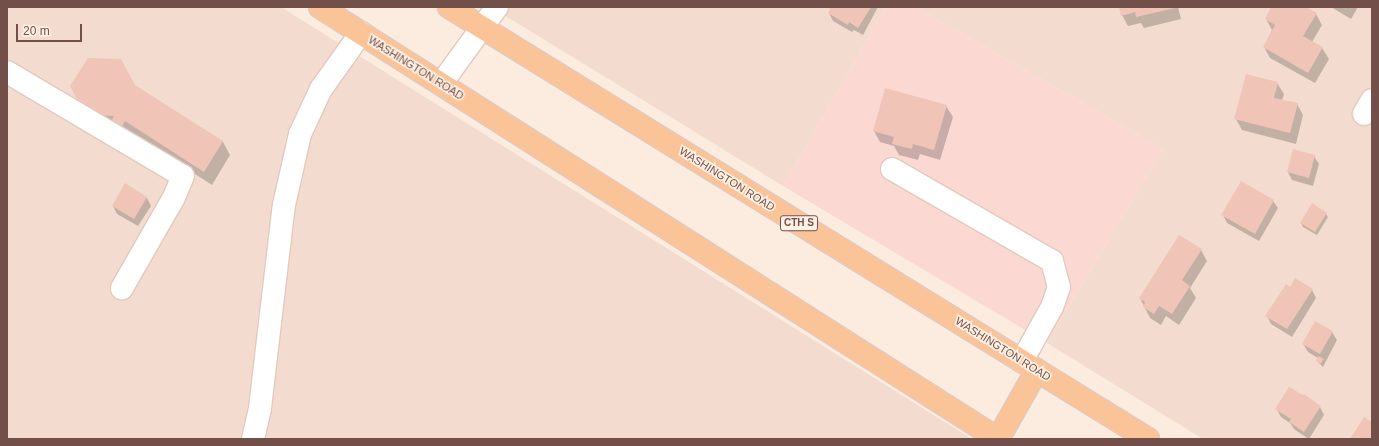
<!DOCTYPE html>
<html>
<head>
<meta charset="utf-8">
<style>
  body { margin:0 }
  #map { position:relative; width:1379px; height:446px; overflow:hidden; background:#fcece0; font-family:Arial,sans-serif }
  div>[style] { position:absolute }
  .residential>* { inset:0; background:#f3dccf }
  .commercial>* { inset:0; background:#fcd8d3 }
  .shadow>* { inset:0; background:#0003 }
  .building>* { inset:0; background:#f1c4b8 }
  .roads { filter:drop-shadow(1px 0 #e2c9bf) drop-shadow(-1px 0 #e2c9bf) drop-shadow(0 1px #e2c9bf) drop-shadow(0 -1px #e2c9bf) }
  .minor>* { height:22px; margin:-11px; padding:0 11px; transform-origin:11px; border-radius:11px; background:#fff }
  .major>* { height:22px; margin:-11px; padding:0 11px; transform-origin:11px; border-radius:11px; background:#fbc498 }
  span { translate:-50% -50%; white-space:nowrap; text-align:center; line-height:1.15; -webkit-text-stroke:3.5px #fff1e6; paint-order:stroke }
  .shield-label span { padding:1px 3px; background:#fff1e6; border:1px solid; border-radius:3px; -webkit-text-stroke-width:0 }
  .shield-label { font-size:10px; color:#724f48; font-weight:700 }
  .street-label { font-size:11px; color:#724f48 }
  .frame { position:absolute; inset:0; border:8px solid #724f48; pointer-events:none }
  .scale { position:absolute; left:16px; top:24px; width:66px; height:18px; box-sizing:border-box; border:2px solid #724f48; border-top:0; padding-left:5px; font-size:12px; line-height:14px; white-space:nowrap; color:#724f48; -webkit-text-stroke:3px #fff1e6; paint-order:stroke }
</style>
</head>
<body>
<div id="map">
  <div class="residential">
    <div style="clip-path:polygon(7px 7px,281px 7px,972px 439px,7px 439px)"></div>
    <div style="clip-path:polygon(491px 7px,886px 7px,783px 186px)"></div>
    <div style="clip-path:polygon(916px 7px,1372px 7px,1372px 439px,1203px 439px,1047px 343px,1163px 149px)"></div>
  </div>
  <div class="commercial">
    <div style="clip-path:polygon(886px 7px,916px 7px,1163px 149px,1047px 343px,783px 186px)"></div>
  </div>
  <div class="shadow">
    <div style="clip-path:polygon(832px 7px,878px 7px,863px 35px,854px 30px,852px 32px,833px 21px,829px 13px)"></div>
    <div style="clip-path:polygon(1120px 7px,1178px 7px,1181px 19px,1144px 28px,1141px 23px,1128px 26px,1122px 15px)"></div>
    <div style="clip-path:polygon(1272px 7px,1304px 7px,1316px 14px,1322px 25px,1312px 42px,1322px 48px,1329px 59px,1315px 83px,1270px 58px,1264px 47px,1272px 30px,1266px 19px)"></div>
    <div style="clip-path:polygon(1331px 7px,1358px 7px,1351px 19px)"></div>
    <div style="clip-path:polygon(128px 74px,135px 87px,223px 142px,230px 155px,212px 185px,133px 134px,94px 128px)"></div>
    <div style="clip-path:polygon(1277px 83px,1284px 94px,1282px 101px,1297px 104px,1303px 115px,1296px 144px,1242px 130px,1236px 119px)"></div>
    <div style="clip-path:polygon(946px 106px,953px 117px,940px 160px,920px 154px,918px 160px,899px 155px,894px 146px,880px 142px,874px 131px)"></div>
    <div style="clip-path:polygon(1294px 151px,1314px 156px,1319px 164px,1313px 186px,1292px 180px,1288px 172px)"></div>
    <div style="clip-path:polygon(126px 185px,147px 198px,151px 206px,138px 226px,117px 214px,113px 206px)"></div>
    <div style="clip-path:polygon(1273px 201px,1278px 208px,1259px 241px,1227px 223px,1223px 215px)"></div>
    <div style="clip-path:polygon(1326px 214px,1328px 217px,1317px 235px,1303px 227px,1301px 223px)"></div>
    <div style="clip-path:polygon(1201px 250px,1207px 261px,1190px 288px,1196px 298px,1179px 325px,1166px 316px,1161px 325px,1150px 318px,1140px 298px)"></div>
    <div style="clip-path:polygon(1312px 290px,1316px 298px,1292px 337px,1271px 324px,1267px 316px)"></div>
    <div style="clip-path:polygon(1332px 332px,1337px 340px,1323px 367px,1317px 361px,1318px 358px,1308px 352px,1303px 344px)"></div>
    <div style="clip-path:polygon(1320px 407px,1324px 415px,1309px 439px,1295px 430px,1290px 423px,1281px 417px,1277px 410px)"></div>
  </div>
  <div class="building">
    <div style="clip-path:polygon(828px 7px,871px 7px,858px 28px,849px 22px,848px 25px,828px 13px,830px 9px)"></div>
    <div style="clip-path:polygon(1119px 7px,1175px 7px,1175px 8px,1136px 17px,1135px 12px,1121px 16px)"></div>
    <div style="clip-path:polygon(1271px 7px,1306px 7px,1317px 13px,1303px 36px,1323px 47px,1308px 73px,1263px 47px,1275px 25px,1265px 19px)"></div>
    <div style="clip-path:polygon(88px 58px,121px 59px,135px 85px,223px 141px,204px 172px,125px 121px,121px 128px,111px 122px,114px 116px,85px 115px,70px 86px)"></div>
    <div style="clip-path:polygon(1246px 74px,1278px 82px,1274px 98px,1298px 103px,1290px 133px,1234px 119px)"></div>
    <div style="clip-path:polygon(885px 88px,947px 105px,934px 150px,913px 144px,912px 149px,892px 144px,894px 137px,873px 131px)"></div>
    <div style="clip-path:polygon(1293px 149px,1315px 155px,1309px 178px,1287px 172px)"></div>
    <div style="clip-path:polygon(1241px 181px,1274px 200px,1255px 234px,1221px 215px)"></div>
    <div style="clip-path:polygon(125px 183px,147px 197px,134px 219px,112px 206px)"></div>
    <div style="clip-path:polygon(1312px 203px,1327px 213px,1315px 232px,1300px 223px)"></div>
    <div style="clip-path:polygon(1179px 235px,1202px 249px,1182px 280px,1190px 286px,1172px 314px,1159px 306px,1154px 314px,1143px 307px,1145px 302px,1139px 298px)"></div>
    <div style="clip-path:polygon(1295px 278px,1313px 289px,1287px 329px,1265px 316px,1286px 284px,1290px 287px)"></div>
    <div style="clip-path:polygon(1315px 321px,1333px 331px,1320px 354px,1302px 344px)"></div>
    <div style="clip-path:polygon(1318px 356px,1324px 359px,1320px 364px,1316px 361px)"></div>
    <div style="clip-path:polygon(1289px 387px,1303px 395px,1304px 394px,1321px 406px,1304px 432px,1289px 422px,1291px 419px,1275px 409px)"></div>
    <div style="clip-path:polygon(1364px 417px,1372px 422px,1372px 439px,1350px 439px)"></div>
  </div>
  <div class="roads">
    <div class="minor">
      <div style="left:7px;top:72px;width:204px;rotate:30.6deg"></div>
      <div style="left:183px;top:176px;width:25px;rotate:113deg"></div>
      <div style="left:173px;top:199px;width:103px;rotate:119.8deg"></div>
      <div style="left:441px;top:84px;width:95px;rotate:-54deg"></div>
      <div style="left:1364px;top:114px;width:16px;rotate:-60deg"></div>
      <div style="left:892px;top:169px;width:185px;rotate:29.9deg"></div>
      <div style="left:1052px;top:261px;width:27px;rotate:75deg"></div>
      <div style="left:1059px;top:287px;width:21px;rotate:109deg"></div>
      <div style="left:1052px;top:307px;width:62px;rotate:119.1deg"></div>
      <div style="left:253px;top:439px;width:32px;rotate:-77deg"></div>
      <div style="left:260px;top:408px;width:204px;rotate:-83.3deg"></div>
      <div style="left:284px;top:205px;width:73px;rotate:-77.3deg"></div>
      <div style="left:300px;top:134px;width:50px;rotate:-65deg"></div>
      <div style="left:321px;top:89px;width:69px;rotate:-54.5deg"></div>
    </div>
    <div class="major">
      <div style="left:320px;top:7px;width:804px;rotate:32.5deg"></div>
      <div style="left:449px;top:7px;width:822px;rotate:31.72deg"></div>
      <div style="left:998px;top:439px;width:79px;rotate:-60.5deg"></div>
    </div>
  </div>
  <div class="shield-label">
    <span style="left:799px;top:223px">CTH S</span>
  </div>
  <div class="street-label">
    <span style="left:416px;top:68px;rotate:32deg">WASHINGTON ROAD</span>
    <span style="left:727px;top:179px;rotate:32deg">WASHINGTON ROAD</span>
    <span style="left:1003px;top:349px;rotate:32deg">WASHINGTON ROAD</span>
  </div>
  <div class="frame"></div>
  <div class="scale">20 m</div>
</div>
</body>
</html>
